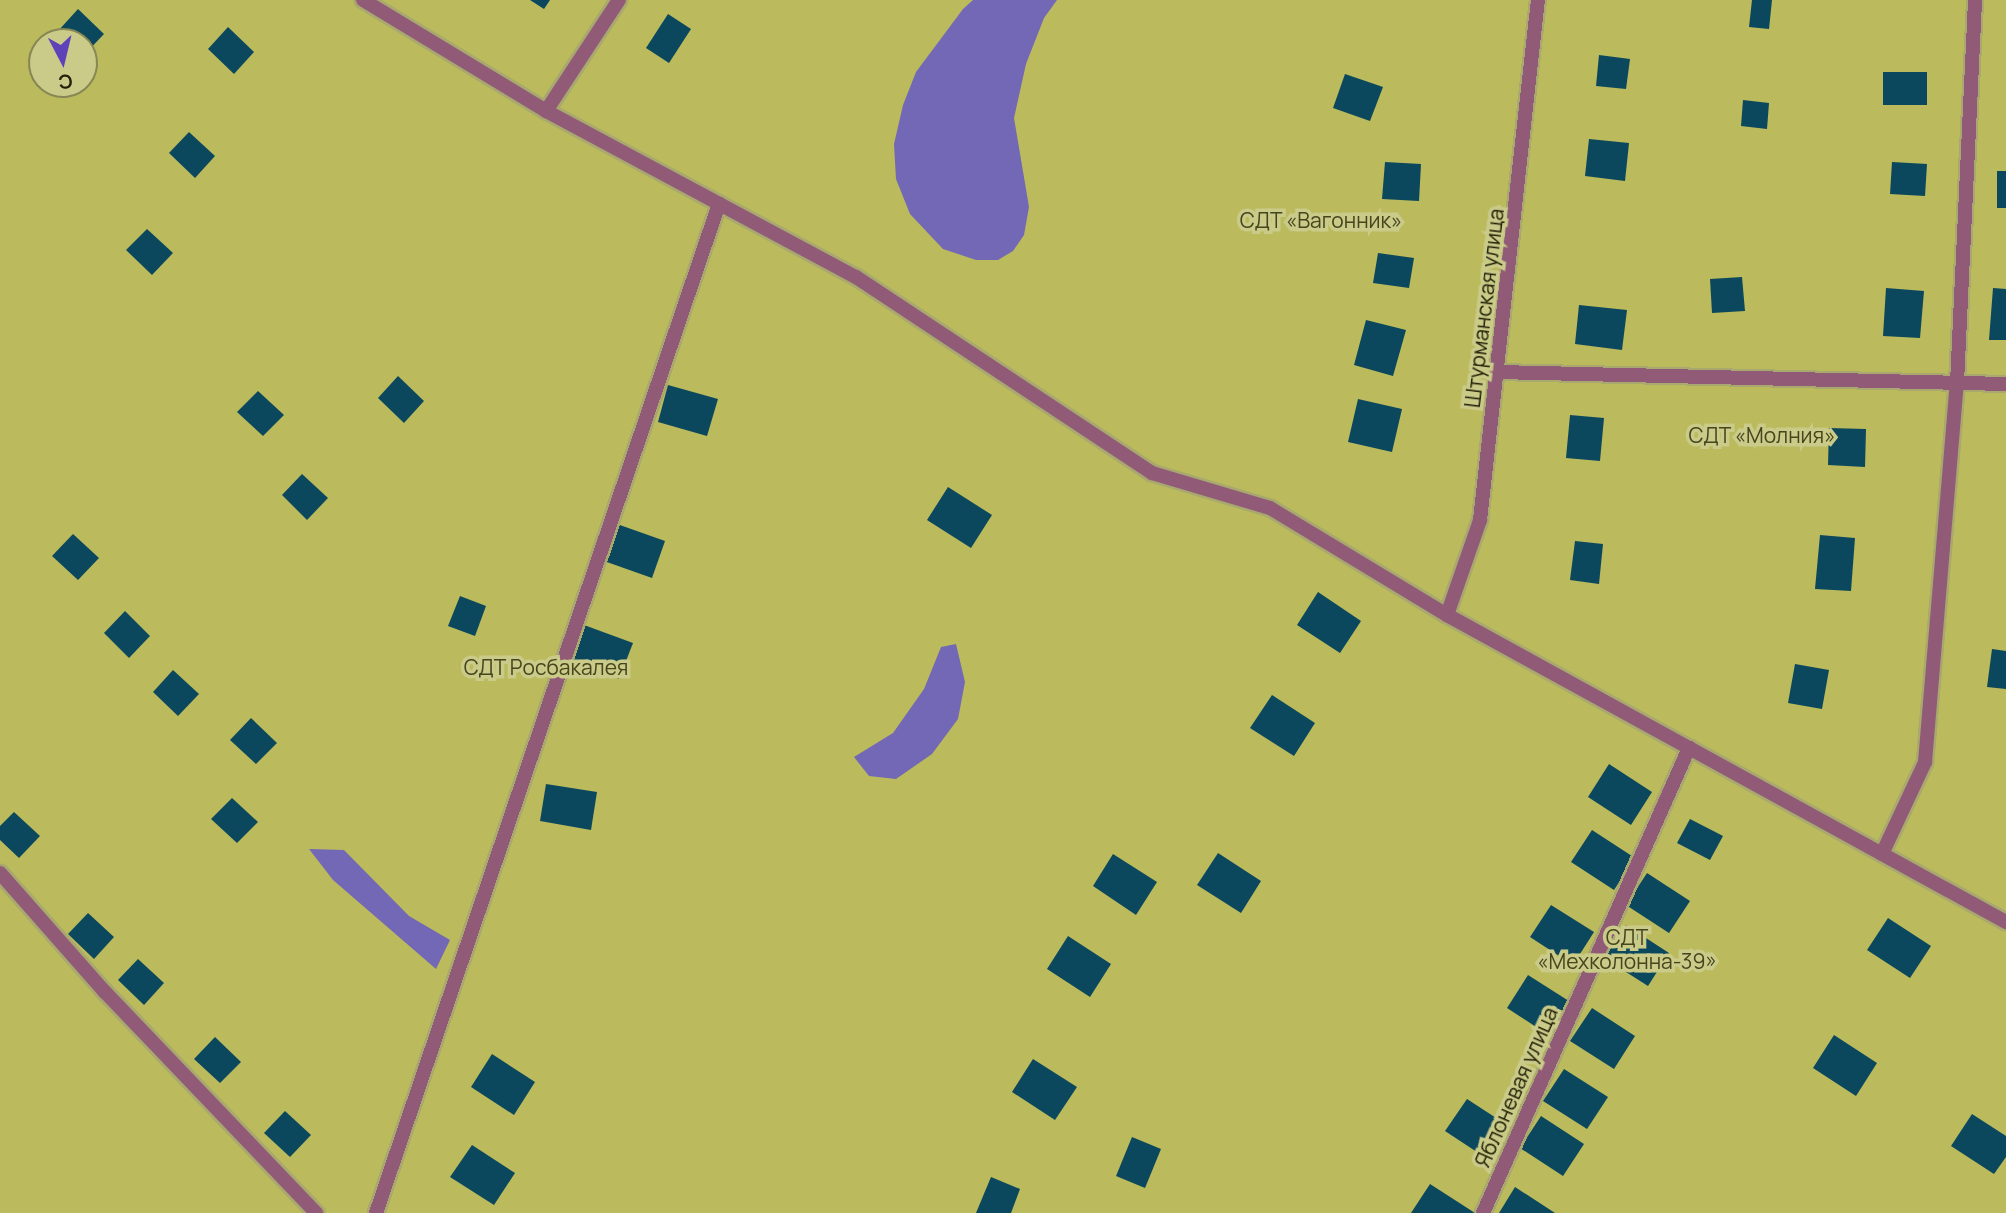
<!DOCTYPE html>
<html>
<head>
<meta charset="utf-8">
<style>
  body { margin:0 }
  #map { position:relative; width:2006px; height:1213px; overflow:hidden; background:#caca89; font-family:Manrope,sans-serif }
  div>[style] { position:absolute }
  .green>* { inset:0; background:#bbba5c }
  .water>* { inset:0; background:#7368b6 }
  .building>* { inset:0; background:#0b485d }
  .roads { filter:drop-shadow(2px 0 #a8a86f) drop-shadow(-2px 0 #a8a86f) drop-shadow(0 2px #a8a86f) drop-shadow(0 -2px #a8a86f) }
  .service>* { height:14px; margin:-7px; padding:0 7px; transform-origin:7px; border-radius:7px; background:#915b77 }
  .minor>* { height:14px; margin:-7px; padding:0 7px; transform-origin:7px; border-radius:7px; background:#915b77 }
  span { translate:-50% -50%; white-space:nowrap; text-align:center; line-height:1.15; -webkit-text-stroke:7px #caca89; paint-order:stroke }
  .park-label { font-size:21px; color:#46461e }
  .street-label { font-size:21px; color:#222107 }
  .north { position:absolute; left:28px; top:28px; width:70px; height:70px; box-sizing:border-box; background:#caca89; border:2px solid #878655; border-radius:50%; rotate:173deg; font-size:19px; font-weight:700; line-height:28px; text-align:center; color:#222107 }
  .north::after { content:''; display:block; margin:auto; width:24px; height:32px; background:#5d42ba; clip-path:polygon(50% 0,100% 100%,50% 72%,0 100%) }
</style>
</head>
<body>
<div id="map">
  <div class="green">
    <div style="clip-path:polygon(evenodd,0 0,2006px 0,2006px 1213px,0 1213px,0 0,42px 42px,84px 42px,84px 84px,42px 84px,42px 42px)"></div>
  </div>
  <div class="water">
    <div style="clip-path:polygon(973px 0,1057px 0,1044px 18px,1026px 64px,1014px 118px,1029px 207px,1024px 235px,1013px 251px,998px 260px,976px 260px,943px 249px,910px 214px,896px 179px,894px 144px,903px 105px,916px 72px,963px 9px)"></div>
    <div style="clip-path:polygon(956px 644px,965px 682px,958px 719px,932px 754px,896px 779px,869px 776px,854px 757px,893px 733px,924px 689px,941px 647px)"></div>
    <div style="clip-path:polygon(309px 849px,344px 850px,409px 916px,450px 940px,436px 969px,333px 880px)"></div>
  </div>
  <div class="building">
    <div style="clip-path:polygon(530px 0,550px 0,544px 9px)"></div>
    <div style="clip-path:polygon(1752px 0,1772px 0,1769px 29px,1749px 27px)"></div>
    <div style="clip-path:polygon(78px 9px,104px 34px,84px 55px,84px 42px,69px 42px,58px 31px)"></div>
    <div style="clip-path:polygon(668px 14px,691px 29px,669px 63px,646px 48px)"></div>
    <div style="clip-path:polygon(228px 27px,254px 52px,234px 74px,208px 49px)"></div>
    <div style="clip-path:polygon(1599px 55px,1630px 59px,1626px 89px,1596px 86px)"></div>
    <div style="clip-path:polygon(1883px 72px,1927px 72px,1927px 105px,1883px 105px)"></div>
    <div style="clip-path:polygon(1345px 74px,1383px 87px,1370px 121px,1333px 108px)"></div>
    <div style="clip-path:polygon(1743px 100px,1769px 103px,1767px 129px,1741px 126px)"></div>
    <div style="clip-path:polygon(189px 132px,215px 156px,195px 178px,169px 153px)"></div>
    <div style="clip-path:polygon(1589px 139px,1629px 143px,1625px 181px,1585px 176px)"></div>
    <div style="clip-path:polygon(1385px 162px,1421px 164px,1419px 201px,1382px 199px)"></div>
    <div style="clip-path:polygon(1892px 162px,1927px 164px,1925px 196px,1890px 194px)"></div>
    <div style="clip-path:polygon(1997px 171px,2006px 171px,2006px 208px,1997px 208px)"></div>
    <div style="clip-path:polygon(147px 229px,173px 253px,152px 275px,126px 250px)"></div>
    <div style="clip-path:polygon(1378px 253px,1414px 258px,1409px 288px,1373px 283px)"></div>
    <div style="clip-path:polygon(1742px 277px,1745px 311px,1712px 313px,1710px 279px)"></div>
    <div style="clip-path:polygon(1886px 288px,1924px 291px,1920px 338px,1883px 336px)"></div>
    <div style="clip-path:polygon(1993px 288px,2006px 289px,2006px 340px,1989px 340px)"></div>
    <div style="clip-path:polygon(1579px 305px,1627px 310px,1622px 350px,1575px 344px)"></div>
    <div style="clip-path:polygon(1366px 320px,1406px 330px,1393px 376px,1354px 365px)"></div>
    <div style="clip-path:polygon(398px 376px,424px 401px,404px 423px,378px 398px)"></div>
    <div style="clip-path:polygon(668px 385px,718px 399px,707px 436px,658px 422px)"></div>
    <div style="clip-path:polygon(258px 391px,284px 415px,263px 436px,237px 412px)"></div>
    <div style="clip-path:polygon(1358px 399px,1402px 409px,1392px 452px,1348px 442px)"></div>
    <div style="clip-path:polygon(1570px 415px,1604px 418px,1600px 461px,1566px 458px)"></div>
    <div style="clip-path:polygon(1829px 428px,1866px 429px,1865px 467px,1828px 465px)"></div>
    <div style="clip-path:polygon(302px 474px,328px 498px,307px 520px,282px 495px)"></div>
    <div style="clip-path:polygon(948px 487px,992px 515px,971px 548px,927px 520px)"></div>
    <div style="clip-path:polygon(617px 524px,665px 541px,652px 578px,604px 561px)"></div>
    <div style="clip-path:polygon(73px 534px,99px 558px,78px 580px,52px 556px)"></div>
    <div style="clip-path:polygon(1820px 535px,1855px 538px,1851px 591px,1815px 589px)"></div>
    <div style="clip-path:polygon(1575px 541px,1603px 544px,1599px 584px,1570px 580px)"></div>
    <div style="clip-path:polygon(1318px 592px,1361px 621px,1340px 653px,1297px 625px)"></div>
    <div style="clip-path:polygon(460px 596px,486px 606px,475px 636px,448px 626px)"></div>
    <div style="clip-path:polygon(125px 611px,150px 636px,129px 658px,104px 633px)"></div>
    <div style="clip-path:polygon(584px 625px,633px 643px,619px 679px,571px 661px)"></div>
    <div style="clip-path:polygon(1992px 649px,2006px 651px,2006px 689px,1987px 687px)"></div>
    <div style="clip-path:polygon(1795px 664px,1829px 670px,1822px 709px,1788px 703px)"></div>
    <div style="clip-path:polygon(173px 670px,199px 694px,178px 716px,153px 692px)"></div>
    <div style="clip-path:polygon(1272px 695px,1315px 723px,1294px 756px,1250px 728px)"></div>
    <div style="clip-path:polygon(251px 718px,277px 743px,256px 764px,230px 740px)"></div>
    <div style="clip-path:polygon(1609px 764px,1652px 792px,1631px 825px,1588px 797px)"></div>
    <div style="clip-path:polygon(546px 784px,597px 792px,591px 830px,540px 821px)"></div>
    <div style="clip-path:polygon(232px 798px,258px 822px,237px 843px,211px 819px)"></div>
    <div style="clip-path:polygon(14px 812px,40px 836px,19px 858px,0 840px,0 826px)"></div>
    <div style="clip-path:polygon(1690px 819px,1723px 836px,1710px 860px,1677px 843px)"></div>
    <div style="clip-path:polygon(1592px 830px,1635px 858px,1614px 890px,1571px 862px)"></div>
    <div style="clip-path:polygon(1218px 853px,1261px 881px,1241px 913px,1197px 885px)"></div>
    <div style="clip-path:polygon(1113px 854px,1157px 882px,1136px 915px,1093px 886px)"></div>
    <div style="clip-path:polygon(1647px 873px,1690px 901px,1669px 933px,1626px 905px)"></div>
    <div style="clip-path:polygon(1551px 905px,1594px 932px,1573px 965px,1530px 937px)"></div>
    <div style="clip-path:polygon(88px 913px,114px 937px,94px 959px,68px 934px)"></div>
    <div style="clip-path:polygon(1888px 918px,1931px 946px,1910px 978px,1867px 950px)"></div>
    <div style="clip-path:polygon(1626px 925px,1669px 953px,1648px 986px,1604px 958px)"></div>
    <div style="clip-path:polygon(1068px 936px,1111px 964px,1090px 997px,1047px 969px)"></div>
    <div style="clip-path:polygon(138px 959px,164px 983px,144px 1005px,118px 980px)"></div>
    <div style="clip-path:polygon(1528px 975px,1572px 1003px,1550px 1036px,1507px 1008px)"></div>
    <div style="clip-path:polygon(1592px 1008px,1635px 1036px,1614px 1069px,1570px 1041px)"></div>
    <div style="clip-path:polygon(1834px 1035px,1877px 1063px,1856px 1096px,1813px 1068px)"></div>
    <div style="clip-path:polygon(215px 1037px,241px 1062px,220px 1083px,194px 1059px)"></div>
    <div style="clip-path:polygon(492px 1054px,535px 1082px,514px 1115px,471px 1087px)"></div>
    <div style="clip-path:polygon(1033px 1059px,1077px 1087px,1055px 1120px,1012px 1092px)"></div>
    <div style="clip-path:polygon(1564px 1069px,1608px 1097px,1587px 1129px,1543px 1101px)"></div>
    <div style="clip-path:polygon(1467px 1099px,1510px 1127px,1489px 1160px,1445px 1131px)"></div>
    <div style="clip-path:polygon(285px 1111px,311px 1135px,290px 1157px,264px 1133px)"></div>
    <div style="clip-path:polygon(1972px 1114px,2006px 1136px,2006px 1157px,1994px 1174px,1951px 1146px)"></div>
    <div style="clip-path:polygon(1541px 1116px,1584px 1144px,1563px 1176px,1520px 1148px)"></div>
    <div style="clip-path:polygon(1132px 1137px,1161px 1149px,1145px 1188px,1116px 1176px)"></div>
    <div style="clip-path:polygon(472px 1145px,515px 1173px,494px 1205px,450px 1177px)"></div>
    <div style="clip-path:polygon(991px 1177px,1020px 1189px,1011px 1213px,976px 1213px)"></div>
    <div style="clip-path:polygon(1430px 1184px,1475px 1213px,1411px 1213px)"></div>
    <div style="clip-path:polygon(1515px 1187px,1555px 1213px,1499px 1213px)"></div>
  </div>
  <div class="roads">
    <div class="service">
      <div style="left:363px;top:0;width:214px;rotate:31.2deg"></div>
      <div style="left:546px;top:111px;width:352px;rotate:28.2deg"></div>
      <div style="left:856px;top:277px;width:355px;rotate:33.5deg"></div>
      <div style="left:1152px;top:473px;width:123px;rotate:16.5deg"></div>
      <div style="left:1270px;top:508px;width:207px;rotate:31.2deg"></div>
      <div style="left:1447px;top:615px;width:638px;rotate:28.78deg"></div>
      <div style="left:546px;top:111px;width:133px;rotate:-56.7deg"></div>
      <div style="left:1497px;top:372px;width:509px;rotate:1.35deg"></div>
      <div style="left:1882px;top:854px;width:102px;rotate:-64.9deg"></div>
      <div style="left:1925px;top:762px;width:380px;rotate:-85.2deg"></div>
      <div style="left:1957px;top:383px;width:383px;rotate:-87.3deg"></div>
      <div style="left:0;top:873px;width:159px;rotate:48.6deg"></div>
      <div style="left:105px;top:992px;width:306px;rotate:46.3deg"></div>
      <div style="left:376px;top:1213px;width:1066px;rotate:-71.23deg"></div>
      <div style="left:1483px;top:1213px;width:509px;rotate:-66.11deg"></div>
    </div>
    <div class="minor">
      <div style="left:1447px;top:615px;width:101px;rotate:-70.8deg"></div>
      <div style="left:1480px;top:520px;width:523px;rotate:-83.64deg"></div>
    </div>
  </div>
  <div class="park-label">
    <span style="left:1321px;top:220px">СДТ «Вагонник»</span>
    <span style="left:1762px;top:435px">СДТ «Молния»</span>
    <span style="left:546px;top:667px">СДТ Росбакалея</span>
    <span style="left:1627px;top:949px">СДТ<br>«Мехколонна-39»</span>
  </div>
  <div class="street-label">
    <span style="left:1484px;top:308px;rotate:-83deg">Штурманская улица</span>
    <span style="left:1516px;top:1087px;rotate:-66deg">Яблоневая улица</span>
  </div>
  <div class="north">С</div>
</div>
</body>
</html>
